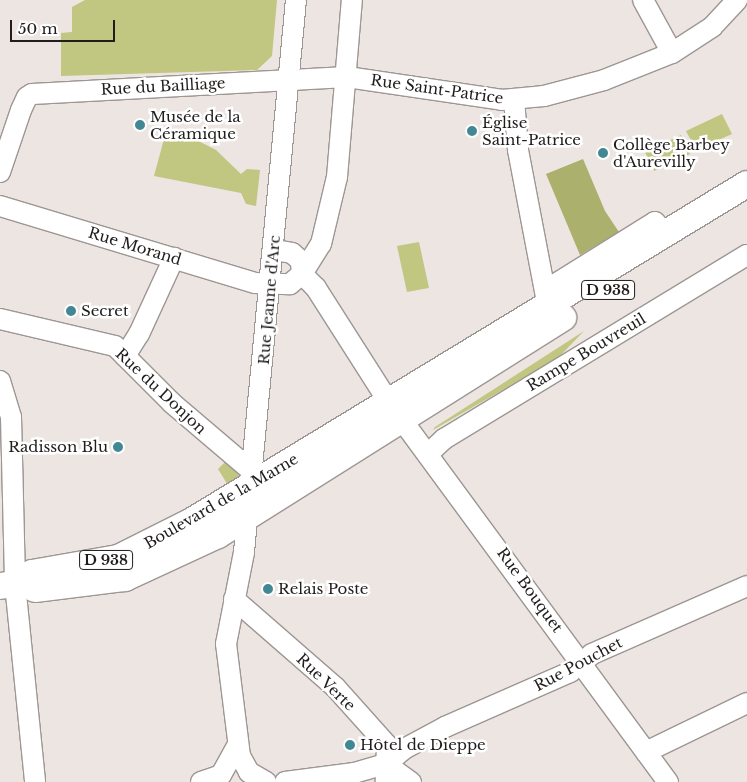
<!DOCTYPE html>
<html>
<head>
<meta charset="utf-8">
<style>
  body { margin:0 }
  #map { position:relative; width:747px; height:782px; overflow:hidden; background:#ede5e1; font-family:"Libre Baskerville",serif }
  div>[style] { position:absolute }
  .green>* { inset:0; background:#c1c681 }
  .forest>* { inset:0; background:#abb06c }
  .roads { filter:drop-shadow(1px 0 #9d9693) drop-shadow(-1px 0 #9d9693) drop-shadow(0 1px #9d9693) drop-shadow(0 -1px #9d9693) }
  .minor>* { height:20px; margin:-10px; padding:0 10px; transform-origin:10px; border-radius:10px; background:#fff }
  .major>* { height:26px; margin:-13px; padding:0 13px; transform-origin:13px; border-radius:13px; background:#fff }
  .dots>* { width:14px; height:14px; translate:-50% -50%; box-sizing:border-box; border:2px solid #fff; border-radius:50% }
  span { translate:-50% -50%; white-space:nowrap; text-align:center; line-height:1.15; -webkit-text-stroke:5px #fff; paint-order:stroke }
  .shield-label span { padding:1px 4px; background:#fff; border:1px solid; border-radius:4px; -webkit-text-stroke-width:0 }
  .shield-label { font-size:14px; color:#201d1c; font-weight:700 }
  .street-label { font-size:15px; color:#201d1c }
  .poi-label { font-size:15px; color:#201d1c }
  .left { translate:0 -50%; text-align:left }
  .right { translate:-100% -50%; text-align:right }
  .scale { position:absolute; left:10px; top:20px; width:105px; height:22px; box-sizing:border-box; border:2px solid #201d1c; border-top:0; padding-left:6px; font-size:15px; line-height:18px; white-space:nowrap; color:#201d1c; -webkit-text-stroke:4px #fff; paint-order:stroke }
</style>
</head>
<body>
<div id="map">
  <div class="green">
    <div style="clip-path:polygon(85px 0,277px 0,272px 56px,257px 70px,61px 76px,61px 33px,72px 32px,72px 7px)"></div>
    <div style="clip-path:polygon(722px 114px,732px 134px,696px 150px,686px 131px)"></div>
    <div style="clip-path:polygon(177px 130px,216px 150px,241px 174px,247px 169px,260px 170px,256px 206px,246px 204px,241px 193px,154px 176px,164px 139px,173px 138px)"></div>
    <div style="clip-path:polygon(681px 135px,690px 154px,654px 171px,645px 152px)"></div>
    <div style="clip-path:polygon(419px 242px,429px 288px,407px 292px,397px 246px)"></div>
    <div style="clip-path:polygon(584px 331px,558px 358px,433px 430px,435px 427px)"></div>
    <div style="clip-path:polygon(227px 460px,240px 477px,229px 487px,218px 469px)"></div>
  </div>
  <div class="forest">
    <div style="clip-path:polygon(583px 159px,605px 211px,619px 232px,580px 255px,546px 174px)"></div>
  </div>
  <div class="roads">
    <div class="minor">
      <div style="left:643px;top:0;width:60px;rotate:61.3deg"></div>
      <div style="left:514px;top:99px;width:51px;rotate:85.5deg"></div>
      <div style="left:518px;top:150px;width:160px;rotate:79.2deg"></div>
      <div style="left:0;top:172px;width:65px;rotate:-71.3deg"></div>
      <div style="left:21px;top:110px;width:14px;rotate:-65deg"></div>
      <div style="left:27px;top:97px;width:6px;rotate:-31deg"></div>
      <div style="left:32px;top:94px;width:315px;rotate:-3.1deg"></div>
      <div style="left:347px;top:77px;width:157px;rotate:8.4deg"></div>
      <div style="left:502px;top:100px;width:42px;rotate:-5.4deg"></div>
      <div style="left:544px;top:96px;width:62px;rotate:-14.9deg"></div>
      <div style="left:604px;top:80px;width:73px;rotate:-21.7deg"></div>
      <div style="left:672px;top:53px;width:48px;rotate:-33deg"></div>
      <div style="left:712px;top:27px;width:37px;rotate:-47deg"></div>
      <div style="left:0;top:206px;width:266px;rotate:16.8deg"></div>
      <div style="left:255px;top:283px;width:35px;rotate:2deg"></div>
      <div style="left:290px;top:284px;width:16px;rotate:-40deg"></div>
      <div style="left:302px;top:274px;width:36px;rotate:-58deg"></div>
      <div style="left:321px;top:244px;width:69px;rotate:-76.6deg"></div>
      <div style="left:337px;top:177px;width:178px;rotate:-85.2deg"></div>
      <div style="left:274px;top:250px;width:18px;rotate:9deg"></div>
      <div style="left:292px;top:253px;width:12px;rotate:42deg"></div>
      <div style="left:301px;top:261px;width:13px;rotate:86deg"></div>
      <div style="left:302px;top:274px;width:20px;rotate:45deg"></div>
      <div style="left:316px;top:288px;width:134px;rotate:57.5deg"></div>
      <div style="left:388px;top:401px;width:473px;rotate:53.7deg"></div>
      <div style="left:546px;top:290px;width:128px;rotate:-32deg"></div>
      <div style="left:655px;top:222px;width:16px;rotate:52deg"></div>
      <div style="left:0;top:319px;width:118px;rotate:13.2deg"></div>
      <div style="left:115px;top:346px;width:81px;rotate:45deg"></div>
      <div style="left:172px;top:403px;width:105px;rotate:40.4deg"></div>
      <div style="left:125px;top:356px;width:26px;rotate:-58deg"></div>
      <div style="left:139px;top:334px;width:84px;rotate:-65.3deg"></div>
      <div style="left:0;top:381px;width:38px;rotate:73deg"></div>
      <div style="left:11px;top:417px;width:167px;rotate:88.6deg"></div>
      <div style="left:15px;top:584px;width:199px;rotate:84.2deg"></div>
      <div style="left:429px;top:453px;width:21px;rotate:-43deg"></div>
      <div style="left:444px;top:439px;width:354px;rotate:-31.3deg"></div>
      <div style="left:234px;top:599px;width:134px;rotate:41.1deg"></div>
      <div style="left:335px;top:687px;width:78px;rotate:48.1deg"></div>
      <div style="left:387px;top:745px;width:37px;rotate:92deg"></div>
      <div style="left:646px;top:752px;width:112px;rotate:-25.9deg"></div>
      <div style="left:386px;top:764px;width:31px;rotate:36deg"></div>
      <div style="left:201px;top:782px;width:21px;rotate:-19deg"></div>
      <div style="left:221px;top:775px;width:33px;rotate:-61deg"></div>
      <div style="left:266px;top:782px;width:20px;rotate:-150deg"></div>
      <div style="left:249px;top:772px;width:18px;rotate:-119deg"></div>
      <div style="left:240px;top:756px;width:113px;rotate:-97.1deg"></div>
      <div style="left:226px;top:644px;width:94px;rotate:-78.9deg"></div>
      <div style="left:244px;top:552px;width:554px;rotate:-84.62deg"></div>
      <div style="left:285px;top:782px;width:70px;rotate:-7.4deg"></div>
      <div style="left:354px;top:773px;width:33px;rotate:-16deg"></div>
      <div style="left:386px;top:764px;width:23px;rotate:-40deg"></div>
      <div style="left:404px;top:749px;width:47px;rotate:-28.2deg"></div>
      <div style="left:445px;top:727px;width:137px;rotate:-23.7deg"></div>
      <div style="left:570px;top:672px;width:28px;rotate:-39deg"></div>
      <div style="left:592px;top:654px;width:169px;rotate:-23.7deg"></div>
    </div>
    <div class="major">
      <div style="left:0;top:586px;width:15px;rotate:-8deg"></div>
      <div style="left:15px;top:584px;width:20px;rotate:-33deg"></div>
      <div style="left:32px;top:573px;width:87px;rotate:-9.9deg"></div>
      <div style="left:118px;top:558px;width:83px;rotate:-26.6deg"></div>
      <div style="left:192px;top:521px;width:649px;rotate:-31.27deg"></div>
      <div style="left:35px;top:589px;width:91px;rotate:-7deg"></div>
      <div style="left:125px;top:578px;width:102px;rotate:-24.8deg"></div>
      <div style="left:218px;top:535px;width:408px;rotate:-32.2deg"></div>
    </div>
  </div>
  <div class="dots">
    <div style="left:140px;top:125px;background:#428894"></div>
    <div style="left:472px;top:131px;background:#428894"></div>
    <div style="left:603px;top:153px;background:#428894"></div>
    <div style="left:71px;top:311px;background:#428894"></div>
    <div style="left:118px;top:447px;background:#428894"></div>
    <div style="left:268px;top:589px;background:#428894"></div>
    <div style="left:350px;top:745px;background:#428894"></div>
  </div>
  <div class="shield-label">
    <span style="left:608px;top:290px">D 938</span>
    <span style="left:106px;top:560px">D 938</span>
  </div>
  <div class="street-label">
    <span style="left:163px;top:86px;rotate:-3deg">Rue du Bailliage</span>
    <span style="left:437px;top:89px;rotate:8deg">Rue Saint-Patrice</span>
    <span style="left:135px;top:246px;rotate:17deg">Rue Morand</span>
    <span style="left:269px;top:300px;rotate:-85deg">Rue Jeanne d'Arc</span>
    <span style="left:586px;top:352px;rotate:-31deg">Rampe Bouvreuil</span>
    <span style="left:161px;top:391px;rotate:43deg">Rue du Donjon</span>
    <span style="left:221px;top:501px;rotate:-30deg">Boulevard de la Marne</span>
    <span style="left:530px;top:590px;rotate:54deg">Rue Bouquet</span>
    <span style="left:578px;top:664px;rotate:-28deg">Rue Pouchet</span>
    <span style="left:326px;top:682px;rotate:44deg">Rue Verte</span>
  </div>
  <div class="poi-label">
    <span class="left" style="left:150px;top:125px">Musée de la<br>Céramique</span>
    <span class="left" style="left:482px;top:131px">Église<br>Saint-Patrice</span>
    <span class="left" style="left:613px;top:153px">Collège Barbey<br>d'Aurevilly</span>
    <span class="left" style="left:81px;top:311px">Secret</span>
    <span class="right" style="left:108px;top:447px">Radisson Blu</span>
    <span class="left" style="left:278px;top:589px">Relais Poste</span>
    <span class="left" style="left:360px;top:745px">Hôtel de Dieppe</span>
  </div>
  <div class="scale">50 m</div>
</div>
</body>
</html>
